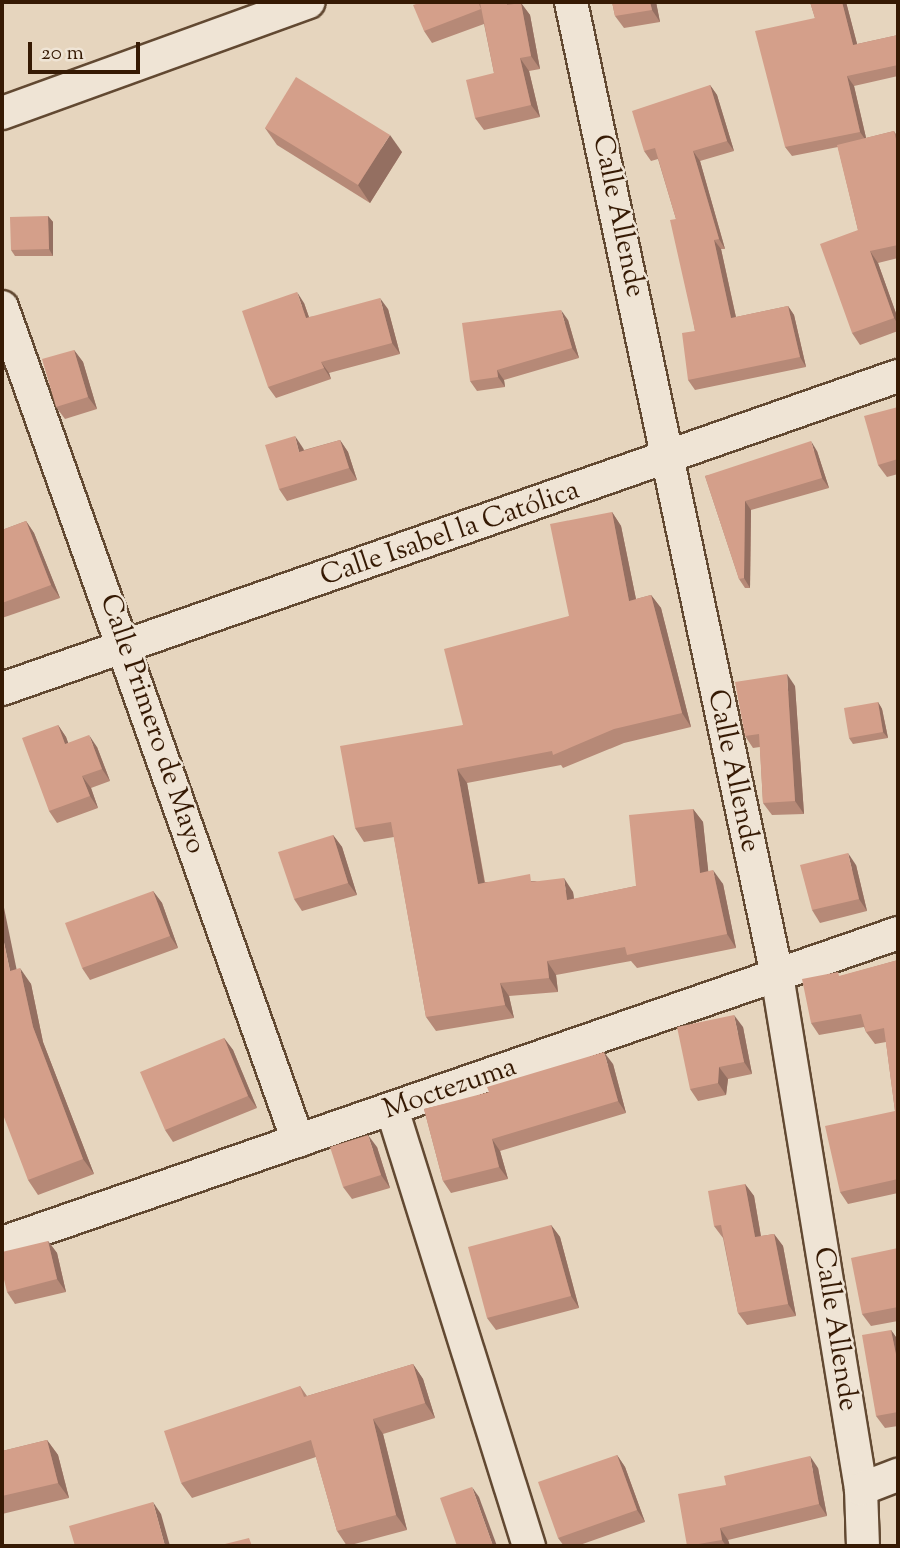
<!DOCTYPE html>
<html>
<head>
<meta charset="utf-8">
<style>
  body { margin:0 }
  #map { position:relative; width:900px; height:1548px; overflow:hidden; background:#e6d5be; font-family:"Sorts Mill Goudy",serif }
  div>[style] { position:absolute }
  .roads { filter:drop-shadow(2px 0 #624932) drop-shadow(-2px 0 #624932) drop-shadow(0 2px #624932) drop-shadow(0 -2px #624932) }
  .street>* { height:32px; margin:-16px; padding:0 16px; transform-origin:16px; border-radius:16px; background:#efe4d5 }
  .wall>* { inset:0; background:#b68977 }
  .shaded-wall>* { inset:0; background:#946f61 }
  .building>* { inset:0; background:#d49f8a }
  span { translate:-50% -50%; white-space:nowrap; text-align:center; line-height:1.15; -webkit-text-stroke:5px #efe4d5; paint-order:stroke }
  .street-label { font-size:28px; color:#361a04 }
  .frame { position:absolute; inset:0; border:4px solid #361a04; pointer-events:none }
  .scale { position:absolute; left:28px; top:42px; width:112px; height:32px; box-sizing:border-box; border:4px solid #361a04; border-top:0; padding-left:9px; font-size:21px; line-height:24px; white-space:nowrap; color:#361a04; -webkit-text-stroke:5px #efe4d5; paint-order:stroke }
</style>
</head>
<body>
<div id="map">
  <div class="roads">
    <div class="street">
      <div style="left:571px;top:2px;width:995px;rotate:78.05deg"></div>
      <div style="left:777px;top:975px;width:521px;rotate:80.72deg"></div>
      <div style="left:861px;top:1489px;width:57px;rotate:88deg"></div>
      <div style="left:2px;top:113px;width:326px;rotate:-19.9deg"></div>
      <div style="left:2px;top:307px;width:885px;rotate:70.46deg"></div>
      <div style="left:2px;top:689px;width:949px;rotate:-19.26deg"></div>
      <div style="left:392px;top:1109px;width:458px;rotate:72.6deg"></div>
      <div style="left:2px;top:1243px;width:948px;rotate:-19.08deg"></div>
      <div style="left:861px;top:1489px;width:40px;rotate:-21deg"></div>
    </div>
  </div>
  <div class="wall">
    <div style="clip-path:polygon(422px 2px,512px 2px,513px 4px,521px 3px,530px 15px,540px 69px,529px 71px,540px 117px,484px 130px,475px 118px,494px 73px,484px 24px,432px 43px,424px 31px)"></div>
    <div style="clip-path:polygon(612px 2px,656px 2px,660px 22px,624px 28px,615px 16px)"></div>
    <div style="clip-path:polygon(810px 2px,846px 2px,857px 44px,898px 35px,898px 76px,854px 86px,866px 138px,894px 131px,898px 137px,898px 258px,878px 263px,898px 319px,898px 331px,860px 345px,852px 333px,858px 230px,838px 147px,792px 156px,785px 147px,815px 18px)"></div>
    <div style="clip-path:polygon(710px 85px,717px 95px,734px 151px,700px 161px,725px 249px,721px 249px,736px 317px,788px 306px,794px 315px,806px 367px,695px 390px,688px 380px,695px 331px,676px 219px,658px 159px,651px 161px,644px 151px)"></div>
    <div style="clip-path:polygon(265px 128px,402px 152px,370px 203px,277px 145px)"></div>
    <div style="clip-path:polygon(48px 216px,53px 222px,53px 256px,15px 256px,11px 250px)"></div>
    <div style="clip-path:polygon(304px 303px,309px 317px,388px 309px,400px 354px,329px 373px,331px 379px,276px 398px,268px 387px)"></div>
    <div style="clip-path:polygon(568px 320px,579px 358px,504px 380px,505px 387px,477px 391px,470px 381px)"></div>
    <div style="clip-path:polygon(74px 350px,83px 362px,97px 409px,65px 419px,56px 407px)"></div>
    <div style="clip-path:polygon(898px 407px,898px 474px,887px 477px,878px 465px)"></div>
    <div style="clip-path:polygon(340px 440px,348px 452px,357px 480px,287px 501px,279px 489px,303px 448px,304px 450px)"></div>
    <div style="clip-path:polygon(817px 451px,829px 488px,751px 510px,750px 588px,745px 588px,739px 579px,705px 476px)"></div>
    <div style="clip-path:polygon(612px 512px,621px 526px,636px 599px,651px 595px,661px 608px,691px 727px,624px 743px,563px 768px,561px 765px,467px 783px,485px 882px,535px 881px,573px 892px,574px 899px,636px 886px,693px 809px,703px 822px,708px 871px,723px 884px,736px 948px,637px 968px,631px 961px,556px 975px,558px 992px,509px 996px,514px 1018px,436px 1031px,426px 1017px,394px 837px,364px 842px,355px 828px,463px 725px,569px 616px)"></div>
    <div style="clip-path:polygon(26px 521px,34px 533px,60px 598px,2px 618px,2px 530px)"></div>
    <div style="clip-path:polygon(795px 686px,804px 814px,772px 815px,763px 803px,760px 747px,753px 748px,745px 736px)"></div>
    <div style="clip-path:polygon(878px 702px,882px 709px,888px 738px,853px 744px,849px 738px)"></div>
    <div style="clip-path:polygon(58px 725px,66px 737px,68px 743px,97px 747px,110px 781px,91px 788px,98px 808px,57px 823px,49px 811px)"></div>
    <div style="clip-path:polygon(333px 835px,342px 847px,357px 895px,302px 911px,294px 899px)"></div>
    <div style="clip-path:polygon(856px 865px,867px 911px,820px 923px,812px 910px)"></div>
    <div style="clip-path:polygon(153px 891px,162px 903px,178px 948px,90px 980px,82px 968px)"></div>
    <div style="clip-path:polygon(898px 960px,898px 1193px,848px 1204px,840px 1192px,895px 1111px,886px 1042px,875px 1044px,866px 1032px,864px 1027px,819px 1035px,811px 1023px,841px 976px)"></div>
    <div style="clip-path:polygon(17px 969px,31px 984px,43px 1042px,94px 1174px,38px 1195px,28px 1180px)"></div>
    <div style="clip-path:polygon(743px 1027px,752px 1074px,728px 1079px,726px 1095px,698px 1101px,690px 1089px)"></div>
    <div style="clip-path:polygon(224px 1038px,233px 1050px,257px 1108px,173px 1142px,165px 1130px)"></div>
    <div style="clip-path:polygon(613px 1064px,626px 1113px,500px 1151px,508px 1179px,451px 1193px,443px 1181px,424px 1109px)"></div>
    <div style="clip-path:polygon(377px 1147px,390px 1188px,352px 1199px,343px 1187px)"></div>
    <div style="clip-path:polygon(745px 1184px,754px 1196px,761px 1236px,774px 1234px,783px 1246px,796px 1316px,747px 1325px,738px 1313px,723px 1238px,714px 1226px)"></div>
    <div style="clip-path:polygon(551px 1225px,560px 1237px,579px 1308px,496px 1330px,487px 1318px)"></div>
    <div style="clip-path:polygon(48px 1241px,57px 1253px,66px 1292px,15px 1304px,7px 1292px)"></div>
    <div style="clip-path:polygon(898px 1248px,898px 1321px,871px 1326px,862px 1314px)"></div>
    <div style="clip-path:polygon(891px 1330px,898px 1340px,898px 1426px,885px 1428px,876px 1416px)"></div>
    <div style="clip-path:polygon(413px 1364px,423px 1379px,435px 1418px,383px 1434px,407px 1530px,347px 1546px,337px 1531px,316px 1457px,192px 1498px,181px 1483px,300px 1386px,307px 1396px)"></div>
    <div style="clip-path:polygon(47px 1440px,58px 1455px,69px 1498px,2px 1514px,2px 1451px)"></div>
    <div style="clip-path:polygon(617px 1455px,625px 1467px,645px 1522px,577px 1546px,564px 1546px,558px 1538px)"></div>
    <div style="clip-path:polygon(818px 1468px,827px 1516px,728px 1540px,730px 1546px,688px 1546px)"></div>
  </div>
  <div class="shaded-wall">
    <div style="clip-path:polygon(650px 2px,656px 2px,660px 22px,652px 10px)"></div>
    <div style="clip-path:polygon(842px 2px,846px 2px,860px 55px,853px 45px)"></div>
    <div style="clip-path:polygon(521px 3px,530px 15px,540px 69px,531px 56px)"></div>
    <div style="clip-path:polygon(520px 58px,529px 71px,540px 117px,531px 105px)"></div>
    <div style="clip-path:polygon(847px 76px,854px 86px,867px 142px,860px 132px)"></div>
    <div style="clip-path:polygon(710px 85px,717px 95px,734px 151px,727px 141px)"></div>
    <div style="clip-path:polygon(390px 135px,402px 152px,370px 203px,358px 185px)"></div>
    <div style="clip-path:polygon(693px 151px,700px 161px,725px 249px,719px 239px)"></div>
    <div style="clip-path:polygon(48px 216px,53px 222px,53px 256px,49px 249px)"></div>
    <div style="clip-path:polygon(714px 240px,721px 249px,738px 327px,731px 318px)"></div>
    <div style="clip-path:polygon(870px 251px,878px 263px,898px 319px,898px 324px,894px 318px)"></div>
    <div style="clip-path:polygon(297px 292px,304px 303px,313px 329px,306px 318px)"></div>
    <div style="clip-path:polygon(380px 298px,388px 309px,400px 354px,392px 343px)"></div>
    <div style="clip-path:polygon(788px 306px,794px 315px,806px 367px,800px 357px)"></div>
    <div style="clip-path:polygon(561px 310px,568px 320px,579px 358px,572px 348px)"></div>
    <div style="clip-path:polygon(74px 350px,83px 362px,97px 409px,88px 397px)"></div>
    <div style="clip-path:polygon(321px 362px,329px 373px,331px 379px,324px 368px)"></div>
    <div style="clip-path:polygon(497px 370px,504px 380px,505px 387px,498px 377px)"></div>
    <div style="clip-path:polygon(295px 436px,303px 448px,308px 464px,299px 452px)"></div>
    <div style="clip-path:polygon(340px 440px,348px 452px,357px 480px,349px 468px)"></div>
    <div style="clip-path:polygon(811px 441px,817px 451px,829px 488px,822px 478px)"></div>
    <div style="clip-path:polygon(745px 501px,751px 510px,750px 588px,744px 578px)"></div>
    <div style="clip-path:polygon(612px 512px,621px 526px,639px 614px,629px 601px)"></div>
    <div style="clip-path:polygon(26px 521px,34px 533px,60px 598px,51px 585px)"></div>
    <div style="clip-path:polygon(651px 595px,661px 608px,691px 727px,682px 713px)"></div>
    <div style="clip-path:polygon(787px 674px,795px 686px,804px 814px,795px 801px)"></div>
    <div style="clip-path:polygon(878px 702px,882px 709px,888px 738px,883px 732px)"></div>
    <div style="clip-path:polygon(58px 725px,66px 737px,73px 756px,65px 744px)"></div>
    <div style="clip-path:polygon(89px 735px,97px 747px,110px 781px,102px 769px)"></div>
    <div style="clip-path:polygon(457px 769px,467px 783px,487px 897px,478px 884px)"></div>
    <div style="clip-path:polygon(82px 776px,91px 788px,98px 808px,90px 796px)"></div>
    <div style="clip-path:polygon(693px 809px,703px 822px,710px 887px,700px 873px)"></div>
    <div style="clip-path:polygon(333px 835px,342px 847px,357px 895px,348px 883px)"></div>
    <div style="clip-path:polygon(848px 853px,856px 865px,867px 911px,859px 899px)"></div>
    <div style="clip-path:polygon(713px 870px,723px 884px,736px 948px,727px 934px)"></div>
    <div style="clip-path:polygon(564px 878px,573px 892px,576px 914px,567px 900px)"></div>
    <div style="clip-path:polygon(153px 891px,162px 903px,178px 948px,170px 936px)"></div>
    <div style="clip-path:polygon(2px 898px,20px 986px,10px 971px,2px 933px)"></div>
    <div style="clip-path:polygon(547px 961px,556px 975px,558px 992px,549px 978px)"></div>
    <div style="clip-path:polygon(20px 968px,31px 984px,43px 1042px,94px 1174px,83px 1159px,33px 1027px)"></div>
    <div style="clip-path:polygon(500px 983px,509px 996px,514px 1018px,505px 1005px)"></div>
    <div style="clip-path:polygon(734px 1015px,743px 1027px,752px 1074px,744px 1062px)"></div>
    <div style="clip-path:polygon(224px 1038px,233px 1050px,257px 1108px,248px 1096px)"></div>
    <div style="clip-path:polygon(604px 1052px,613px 1064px,626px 1113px,618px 1101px)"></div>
    <div style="clip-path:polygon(719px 1067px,728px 1079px,726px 1095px,718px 1083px)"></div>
    <div style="clip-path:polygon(368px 1135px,377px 1147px,390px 1188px,381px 1175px)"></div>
    <div style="clip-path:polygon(492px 1139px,500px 1151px,508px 1179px,499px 1167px)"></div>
    <div style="clip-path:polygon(745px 1184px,754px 1196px,763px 1249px,755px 1237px)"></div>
    <div style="clip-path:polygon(551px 1225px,560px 1237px,579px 1308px,571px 1296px)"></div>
    <div style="clip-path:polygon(774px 1234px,783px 1246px,796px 1316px,788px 1304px)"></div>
    <div style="clip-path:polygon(48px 1241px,57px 1253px,66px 1292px,57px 1279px)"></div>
    <div style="clip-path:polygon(891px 1330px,898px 1340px,898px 1364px)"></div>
    <div style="clip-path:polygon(413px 1364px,423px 1379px,435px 1418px,425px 1403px)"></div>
    <div style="clip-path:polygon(373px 1419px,383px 1434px,407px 1530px,396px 1515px)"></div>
    <div style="clip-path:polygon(47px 1440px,58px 1455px,69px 1498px,58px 1483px)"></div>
    <div style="clip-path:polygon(617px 1455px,625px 1467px,645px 1522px,637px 1510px)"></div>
    <div style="clip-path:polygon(810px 1456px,818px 1468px,827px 1516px,819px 1504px)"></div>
    <div style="clip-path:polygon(472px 1487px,479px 1497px,497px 1546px,493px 1546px)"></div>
    <div style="clip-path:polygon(153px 1502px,161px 1514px,170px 1546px,165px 1546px)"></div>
    <div style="clip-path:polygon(720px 1528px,728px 1540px,730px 1546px,726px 1546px,722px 1540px)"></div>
  </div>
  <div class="building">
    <div style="clip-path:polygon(422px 2px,478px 2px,481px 9px,424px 31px,413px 5px)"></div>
    <div style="clip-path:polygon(480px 2px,507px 2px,507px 5px,521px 3px,531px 56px,520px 58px,531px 105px,475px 118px,466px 80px,494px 73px)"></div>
    <div style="clip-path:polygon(612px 2px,650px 2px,652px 10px,615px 16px)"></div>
    <div style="clip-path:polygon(810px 2px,842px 2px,853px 45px,898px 35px,898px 65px,847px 76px,860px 132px,785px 147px,755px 31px,815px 18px)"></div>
    <div style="clip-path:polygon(296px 77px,390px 135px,358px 185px,265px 128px)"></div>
    <div style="clip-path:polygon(710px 85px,727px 141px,693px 151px,719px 239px,714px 240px,731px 318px,788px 306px,800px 357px,688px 380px,682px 333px,695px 331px,670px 220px,676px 219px,655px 148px,644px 151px,632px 111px)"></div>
    <div style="clip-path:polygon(894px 131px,898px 147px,898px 245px,870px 251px,894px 318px,852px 333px,820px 244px,858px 230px,837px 145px)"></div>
    <div style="clip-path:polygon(48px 216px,49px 249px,11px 250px,10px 217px)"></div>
    <div style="clip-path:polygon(297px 292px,306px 318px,380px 298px,392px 343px,321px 362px,324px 368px,268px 387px,242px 311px)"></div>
    <div style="clip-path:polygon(561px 310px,572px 348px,497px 370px,498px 377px,470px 381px,462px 323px)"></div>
    <div style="clip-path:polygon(74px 350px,88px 397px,56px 407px,42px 359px)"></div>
    <div style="clip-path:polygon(898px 407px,898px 459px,878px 465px,864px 416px)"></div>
    <div style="clip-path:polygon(295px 436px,299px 452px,340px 440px,349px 468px,279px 489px,265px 445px)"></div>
    <div style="clip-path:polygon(811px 441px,822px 478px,745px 501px,744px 578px,739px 579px,705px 476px)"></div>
    <div style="clip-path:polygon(612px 512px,629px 601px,651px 595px,682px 713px,614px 729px,553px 755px,552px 751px,457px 769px,478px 884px,530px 874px,531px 882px,564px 878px,567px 900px,636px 886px,629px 815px,693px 809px,700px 873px,713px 870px,727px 934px,627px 955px,625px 947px,547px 961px,549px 978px,500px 983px,505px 1005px,426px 1017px,391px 822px,355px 828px,340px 746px,463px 725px,444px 649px,569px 616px,550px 524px)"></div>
    <div style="clip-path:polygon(26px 521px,51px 585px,2px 603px,2px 530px)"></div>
    <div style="clip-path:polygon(787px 674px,795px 801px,763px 803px,759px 734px,745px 736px,735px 682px)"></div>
    <div style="clip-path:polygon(878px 702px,883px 732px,849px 738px,844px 708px)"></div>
    <div style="clip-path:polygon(58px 725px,65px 744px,89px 735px,102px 769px,82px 776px,90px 796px,49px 811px,22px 738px)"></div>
    <div style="clip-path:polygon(333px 835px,348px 883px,294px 899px,278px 852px)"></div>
    <div style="clip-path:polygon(848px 853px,859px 899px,812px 910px,800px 865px)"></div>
    <div style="clip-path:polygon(153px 891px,170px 936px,82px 968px,65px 923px)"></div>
    <div style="clip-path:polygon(2px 933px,10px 971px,20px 968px,33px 1027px,83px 1159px,28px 1180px,2px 1112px)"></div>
    <div style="clip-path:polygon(898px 960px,898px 1179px,840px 1192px,825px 1126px,895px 1111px,884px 1028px,866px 1032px,861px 1014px,811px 1023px,802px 979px,838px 972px,839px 976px)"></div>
    <div style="clip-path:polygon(734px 1015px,744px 1062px,719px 1067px,718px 1083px,690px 1089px,677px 1027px)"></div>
    <div style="clip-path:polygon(224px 1038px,248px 1096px,165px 1130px,140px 1072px)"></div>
    <div style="clip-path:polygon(604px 1052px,618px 1101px,492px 1139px,499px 1167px,443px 1181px,424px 1109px,489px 1092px,487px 1087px)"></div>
    <div style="clip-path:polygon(368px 1135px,381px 1175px,343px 1187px,330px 1147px)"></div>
    <div style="clip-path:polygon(745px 1184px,755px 1237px,774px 1234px,788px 1304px,738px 1313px,721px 1225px,714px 1226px,708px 1191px)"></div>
    <div style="clip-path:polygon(551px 1225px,571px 1296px,487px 1318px,468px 1247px)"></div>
    <div style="clip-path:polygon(48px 1241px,57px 1279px,7px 1292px,2px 1271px,2px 1252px)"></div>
    <div style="clip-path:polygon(898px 1248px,898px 1307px,862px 1314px,851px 1258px)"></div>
    <div style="clip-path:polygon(891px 1330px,898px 1364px,898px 1412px,876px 1416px,862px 1335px)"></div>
    <div style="clip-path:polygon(413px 1364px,425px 1403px,373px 1419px,396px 1515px,337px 1531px,311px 1440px,181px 1483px,164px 1431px,300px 1386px,304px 1397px)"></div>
    <div style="clip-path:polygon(47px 1440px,58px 1483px,2px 1496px,2px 1451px)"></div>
    <div style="clip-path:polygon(617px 1455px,637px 1510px,558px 1538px,538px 1482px)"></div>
    <div style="clip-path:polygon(810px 1456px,819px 1504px,720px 1528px,722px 1540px,687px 1546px,678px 1494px,726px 1485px,724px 1476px)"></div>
    <div style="clip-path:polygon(472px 1487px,493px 1546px,457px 1546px,440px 1498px)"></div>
    <div style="clip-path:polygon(153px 1502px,165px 1546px,75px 1546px,69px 1526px)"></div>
    <div style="clip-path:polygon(249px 1538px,252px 1546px,217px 1546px)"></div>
  </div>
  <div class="street-label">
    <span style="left:618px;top:216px;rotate:78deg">Calle Allende</span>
    <span style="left:450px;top:534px;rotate:-19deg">Calle Isabel la Católica</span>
    <span style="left:152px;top:724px;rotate:71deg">Calle Primero de Mayo</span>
    <span style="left:733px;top:771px;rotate:78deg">Calle Allende</span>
    <span style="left:450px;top:1089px;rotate:-19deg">Moctezuma</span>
    <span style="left:835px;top:1329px;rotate:81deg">Calle Allende</span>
  </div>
  <div class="frame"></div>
  <div class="scale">20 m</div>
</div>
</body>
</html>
